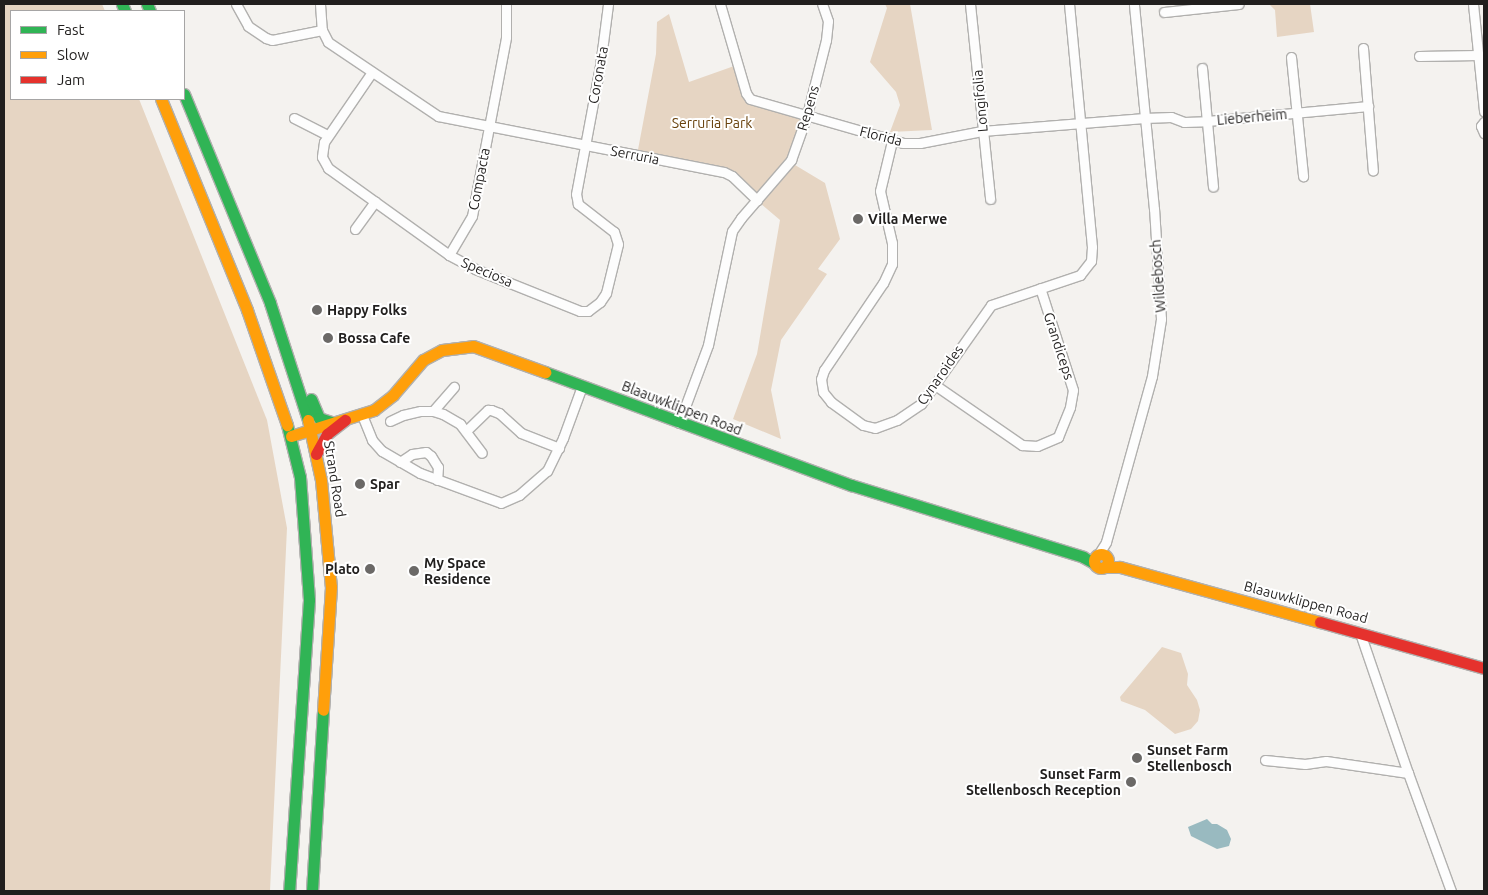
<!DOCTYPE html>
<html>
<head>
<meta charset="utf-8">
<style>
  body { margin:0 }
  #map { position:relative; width:1488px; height:895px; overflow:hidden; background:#f4f2ef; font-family:Ubuntu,sans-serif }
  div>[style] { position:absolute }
  .green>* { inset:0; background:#e6d5c3 }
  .water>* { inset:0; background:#99bac0 }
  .roads { filter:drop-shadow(1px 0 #b1b0ae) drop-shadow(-1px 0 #b1b0ae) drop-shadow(0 1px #b1b0ae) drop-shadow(0 -1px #b1b0ae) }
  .street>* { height:9px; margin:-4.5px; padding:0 4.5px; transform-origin:4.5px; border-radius:4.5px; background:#fdfdfd }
  .fast>* { height:11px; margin:-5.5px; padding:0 5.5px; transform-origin:5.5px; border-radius:5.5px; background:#30b455 }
  .slow>* { height:11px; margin:-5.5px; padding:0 5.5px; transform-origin:5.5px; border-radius:5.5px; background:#ff9f0a }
  .slow>.ring { margin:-5.5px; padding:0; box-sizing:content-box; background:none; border:11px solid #ff9f0a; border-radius:50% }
  .jam>* { height:11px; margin:-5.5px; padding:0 5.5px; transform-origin:5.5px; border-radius:5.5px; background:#e5322d }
  .dots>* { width:14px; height:14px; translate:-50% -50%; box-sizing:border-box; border:2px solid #fff; border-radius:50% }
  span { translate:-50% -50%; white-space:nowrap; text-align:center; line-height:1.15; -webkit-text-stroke:4px #fff; paint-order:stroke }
  .street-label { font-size:14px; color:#211f1e }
  .park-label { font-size:14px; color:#68410c }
  .poi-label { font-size:14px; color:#211f1e; font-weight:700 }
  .left { translate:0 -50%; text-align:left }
  .right { translate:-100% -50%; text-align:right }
  .frame { position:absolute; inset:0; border:5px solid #211f1e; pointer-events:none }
  .legend { position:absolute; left:10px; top:10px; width:175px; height:90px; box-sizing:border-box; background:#fff; border:1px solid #a6a5a5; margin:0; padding:6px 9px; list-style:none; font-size:15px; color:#211f1e }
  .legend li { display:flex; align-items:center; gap:10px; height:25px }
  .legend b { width:25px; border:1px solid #a6a5a5 }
</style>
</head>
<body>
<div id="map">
  <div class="green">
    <div style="clip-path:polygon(4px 4px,102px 4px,105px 11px,11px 11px,11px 99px,139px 99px,267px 420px,287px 528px,270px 891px,4px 891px)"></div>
    <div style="clip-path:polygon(885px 4px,910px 4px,932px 130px,890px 132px,900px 105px,896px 92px,870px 62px,887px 8px)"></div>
    <div style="clip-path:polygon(1269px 4px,1310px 4px,1314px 32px,1277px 37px,1275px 10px)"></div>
    <div style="clip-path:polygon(669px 14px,689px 82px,737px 65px,751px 99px,807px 115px,791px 160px,757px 200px,732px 176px,637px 155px,656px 54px,657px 22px)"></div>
    <div style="clip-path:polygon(795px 165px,825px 183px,840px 239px,818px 269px,827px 274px,781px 340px,771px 390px,781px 439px,733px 419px,757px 354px,780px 220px,760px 203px)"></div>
    <div style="clip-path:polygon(1162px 647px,1181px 653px,1188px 674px,1187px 685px,1197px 700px,1200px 710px,1198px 721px,1191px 729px,1175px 734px,1145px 710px,1121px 701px,1120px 697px)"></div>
  </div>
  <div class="water">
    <div style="clip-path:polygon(1207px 819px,1212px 824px,1217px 824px,1227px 830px,1231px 839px,1229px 846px,1217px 849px,1191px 836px,1188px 827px)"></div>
  </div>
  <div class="roads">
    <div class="street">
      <div style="left:236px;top:4px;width:25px;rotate:61deg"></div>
      <div style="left:248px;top:26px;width:22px;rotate:34deg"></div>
      <div style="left:266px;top:38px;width:6px;rotate:18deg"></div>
      <div style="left:272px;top:40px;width:51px;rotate:-11.3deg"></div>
      <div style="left:320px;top:4px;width:26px;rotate:86deg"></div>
      <div style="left:322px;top:30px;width:13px;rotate:63deg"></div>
      <div style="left:328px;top:42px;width:133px;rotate:33.9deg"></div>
      <div style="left:438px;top:116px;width:291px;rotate:11.1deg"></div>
      <div style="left:724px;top:172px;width:9px;rotate:27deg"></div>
      <div style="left:732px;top:176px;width:35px;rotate:44deg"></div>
      <div style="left:720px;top:4px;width:93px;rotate:73.7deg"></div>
      <div style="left:746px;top:93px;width:7px;rotate:56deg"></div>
      <div style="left:750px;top:99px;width:159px;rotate:16deg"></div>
      <div style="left:903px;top:143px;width:17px"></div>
      <div style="left:920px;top:143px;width:63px;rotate:-11deg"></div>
      <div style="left:982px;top:131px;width:163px;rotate:-4.6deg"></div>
      <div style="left:1144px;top:118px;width:27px;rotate:-2deg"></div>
      <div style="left:1171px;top:117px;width:14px;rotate:21deg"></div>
      <div style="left:1184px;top:122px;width:23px;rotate:-2deg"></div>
      <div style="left:1207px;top:121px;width:162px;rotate:-5.3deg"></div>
      <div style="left:970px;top:4px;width:196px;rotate:84.1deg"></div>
      <div style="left:1473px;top:4px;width:108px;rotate:84.1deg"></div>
      <div style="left:1164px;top:12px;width:75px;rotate:-6.1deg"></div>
      <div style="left:1363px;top:48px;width:123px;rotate:85.4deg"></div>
      <div style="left:1419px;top:56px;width:59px;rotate:-1deg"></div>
      <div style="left:1291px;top:57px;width:120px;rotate:84.2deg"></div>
      <div style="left:1202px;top:68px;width:119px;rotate:84.7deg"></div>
      <div style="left:372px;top:72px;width:85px;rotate:124.4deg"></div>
      <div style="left:324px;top:142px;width:15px;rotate:98deg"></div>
      <div style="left:322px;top:157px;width:13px;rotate:61deg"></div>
      <div style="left:328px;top:168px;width:149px;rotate:35.7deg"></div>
      <div style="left:449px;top:255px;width:30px;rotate:28deg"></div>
      <div style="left:475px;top:269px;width:113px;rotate:21.8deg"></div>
      <div style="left:580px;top:311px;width:8px"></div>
      <div style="left:588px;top:311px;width:15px;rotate:-37deg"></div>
      <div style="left:600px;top:302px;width:11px;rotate:-56deg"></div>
      <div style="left:606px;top:293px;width:50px;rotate:-76.2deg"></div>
      <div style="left:618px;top:244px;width:13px;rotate:-108deg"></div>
      <div style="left:614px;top:232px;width:46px;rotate:-142.1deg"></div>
      <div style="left:578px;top:204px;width:10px;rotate:-101deg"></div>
      <div style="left:576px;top:194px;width:130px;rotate:-79.4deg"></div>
      <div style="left:600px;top:66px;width:63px;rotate:-82.6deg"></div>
      <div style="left:294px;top:118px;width:38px;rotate:27deg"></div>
      <div style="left:1484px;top:122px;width:5px;rotate:127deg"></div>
      <div style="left:1481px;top:126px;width:8px;rotate:67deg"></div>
      <div style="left:892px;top:141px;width:51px;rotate:103.5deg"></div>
      <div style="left:880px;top:191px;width:53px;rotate:77deg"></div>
      <div style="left:892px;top:243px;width:21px;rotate:90deg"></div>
      <div style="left:892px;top:264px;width:21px;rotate:115deg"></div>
      <div style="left:883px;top:283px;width:105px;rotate:124.1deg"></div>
      <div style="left:824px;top:370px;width:9px;rotate:108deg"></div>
      <div style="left:821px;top:379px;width:13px;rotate:81deg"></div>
      <div style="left:823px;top:392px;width:13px;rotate:51deg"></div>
      <div style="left:831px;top:402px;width:39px;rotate:36deg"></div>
      <div style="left:863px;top:425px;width:12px;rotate:14deg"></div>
      <div style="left:875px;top:428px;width:23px;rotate:-20deg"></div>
      <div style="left:897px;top:420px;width:29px;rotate:-34deg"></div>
      <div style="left:921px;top:404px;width:121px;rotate:-54.7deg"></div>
      <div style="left:991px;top:305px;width:94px;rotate:-18.6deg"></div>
      <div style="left:1080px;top:275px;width:18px;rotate:-52deg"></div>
      <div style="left:1091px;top:261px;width:14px;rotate:-86deg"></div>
      <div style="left:1092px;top:247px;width:244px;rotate:-95.4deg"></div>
      <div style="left:355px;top:229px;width:34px;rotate:-54deg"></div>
      <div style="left:449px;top:255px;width:45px;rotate:-59.5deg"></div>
      <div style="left:472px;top:216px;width:182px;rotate:-79.2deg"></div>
      <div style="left:506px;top:37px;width:33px;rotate:-90deg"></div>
      <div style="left:935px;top:385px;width:106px;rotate:34.6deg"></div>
      <div style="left:1022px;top:445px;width:15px;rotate:4deg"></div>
      <div style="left:1037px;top:446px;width:23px;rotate:-23deg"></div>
      <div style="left:1058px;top:437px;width:32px;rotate:-68deg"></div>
      <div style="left:1070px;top:407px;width:17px;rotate:-80deg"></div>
      <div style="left:1073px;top:390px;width:107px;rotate:-107.9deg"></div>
      <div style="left:433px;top:411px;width:32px;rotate:-49deg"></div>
      <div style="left:362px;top:415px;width:27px;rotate:68deg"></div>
      <div style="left:372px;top:440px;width:15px;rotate:48deg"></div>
      <div style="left:382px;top:451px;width:44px;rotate:30.1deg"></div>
      <div style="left:420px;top:473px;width:86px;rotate:20.3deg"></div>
      <div style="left:501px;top:503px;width:20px;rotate:-24deg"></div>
      <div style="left:519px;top:495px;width:37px;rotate:-41deg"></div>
      <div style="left:547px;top:471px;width:37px;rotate:-64deg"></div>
      <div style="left:563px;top:438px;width:55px;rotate:-69.9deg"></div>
      <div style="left:390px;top:421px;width:14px;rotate:-25deg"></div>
      <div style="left:403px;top:415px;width:18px;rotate:-13deg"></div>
      <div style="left:421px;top:411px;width:12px"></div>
      <div style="left:433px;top:411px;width:10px;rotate:17deg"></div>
      <div style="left:443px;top:414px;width:20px;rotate:30deg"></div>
      <div style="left:460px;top:424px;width:36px;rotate:53deg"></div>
      <div style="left:679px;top:423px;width:83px;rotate:-69.6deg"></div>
      <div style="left:708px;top:345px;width:116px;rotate:-78.1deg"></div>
      <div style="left:732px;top:231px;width:16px;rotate:-55deg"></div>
      <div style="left:741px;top:218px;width:77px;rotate:-49.2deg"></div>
      <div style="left:791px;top:160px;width:48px;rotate:-70.4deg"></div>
      <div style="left:807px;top:115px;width:77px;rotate:-75.8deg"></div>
      <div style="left:826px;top:40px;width:19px;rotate:-84deg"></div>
      <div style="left:828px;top:21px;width:18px;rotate:-109deg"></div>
      <div style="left:467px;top:430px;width:29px;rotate:-44deg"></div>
      <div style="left:488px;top:410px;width:3px"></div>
      <div style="left:491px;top:410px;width:9px;rotate:21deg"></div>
      <div style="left:499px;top:413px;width:30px;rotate:42deg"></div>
      <div style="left:521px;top:433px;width:41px;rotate:21.5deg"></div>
      <div style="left:400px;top:462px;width:14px;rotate:-34deg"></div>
      <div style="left:412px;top:454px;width:14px;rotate:-8deg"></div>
      <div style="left:426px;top:452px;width:6px;rotate:39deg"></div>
      <div style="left:431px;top:456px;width:13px;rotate:58deg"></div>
      <div style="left:438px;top:467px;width:13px;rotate:94deg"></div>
      <div style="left:1098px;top:555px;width:15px;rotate:-58deg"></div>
      <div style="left:1106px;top:542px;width:172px;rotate:-74.5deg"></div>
      <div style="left:1152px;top:376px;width:58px;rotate:-81deg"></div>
      <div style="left:1161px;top:319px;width:110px;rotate:-93.6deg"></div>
      <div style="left:1154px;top:209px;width:206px;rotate:-95.6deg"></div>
      <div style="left:1360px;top:633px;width:148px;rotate:71.1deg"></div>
      <div style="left:1408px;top:773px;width:126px;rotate:70deg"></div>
      <div style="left:1265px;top:760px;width:40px;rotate:5.7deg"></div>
      <div style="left:1305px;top:764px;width:21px;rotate:-8deg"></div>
      <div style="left:1326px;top:761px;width:83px;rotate:8.3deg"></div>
    </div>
    <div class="fast">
      <div style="left:122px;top:4px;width:8px;rotate:67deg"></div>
      <div style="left:147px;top:4px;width:8px;rotate:67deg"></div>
      <div style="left:184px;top:94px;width:226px;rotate:67.6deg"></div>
      <div style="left:270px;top:303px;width:123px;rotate:72deg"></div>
      <div style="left:545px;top:372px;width:326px;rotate:20.3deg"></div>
      <div style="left:851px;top:485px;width:243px;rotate:17.2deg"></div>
      <div style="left:1083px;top:557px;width:13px;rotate:29deg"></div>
      <div style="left:311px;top:399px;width:21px;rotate:67deg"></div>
      <div style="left:319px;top:418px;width:16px;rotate:18deg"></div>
      <div style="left:287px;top:425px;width:54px;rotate:76deg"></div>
      <div style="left:300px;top:477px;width:123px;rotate:85.8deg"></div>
      <div style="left:309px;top:600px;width:292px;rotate:93.9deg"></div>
      <div style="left:312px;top:891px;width:181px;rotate:-86.5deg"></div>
    </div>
    <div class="slow">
      <div style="left:161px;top:99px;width:228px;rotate:67.8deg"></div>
      <div style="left:247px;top:310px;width:122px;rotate:70.8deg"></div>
      <div style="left:308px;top:420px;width:61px;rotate:77.8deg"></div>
      <div style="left:321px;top:480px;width:107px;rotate:84.7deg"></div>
      <div style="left:331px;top:587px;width:123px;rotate:93.7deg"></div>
      <div style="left:291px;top:436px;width:87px;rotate:-17.4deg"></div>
      <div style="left:374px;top:410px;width:24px;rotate:-38deg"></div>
      <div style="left:393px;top:395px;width:46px;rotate:-49.4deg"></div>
      <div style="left:423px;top:360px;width:21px;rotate:-28deg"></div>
      <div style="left:442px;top:350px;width:31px;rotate:-7deg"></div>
      <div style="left:473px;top:346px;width:77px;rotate:19.9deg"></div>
      <div class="ring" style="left:1094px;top:554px;width:3px;height:3px"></div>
      <div style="left:1104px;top:567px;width:16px"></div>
      <div style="left:1120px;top:567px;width:207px;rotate:15.4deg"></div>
    </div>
    <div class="jam">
      <div style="left:316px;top:454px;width:23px;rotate:-61deg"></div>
      <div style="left:327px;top:434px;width:23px;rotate:-38deg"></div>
      <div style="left:1320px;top:622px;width:170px;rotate:15.7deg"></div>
    </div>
  </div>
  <div class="dots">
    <div style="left:858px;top:219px;background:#6b6967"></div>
    <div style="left:317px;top:310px;background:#6b6967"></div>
    <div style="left:328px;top:338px;background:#6b6967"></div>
    <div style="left:360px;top:484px;background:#6b6967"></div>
    <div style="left:370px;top:569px;background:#6b6967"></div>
    <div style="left:414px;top:571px;background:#6b6967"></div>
    <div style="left:1137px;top:758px;background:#6b6967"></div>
    <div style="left:1131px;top:782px;background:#6b6967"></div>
  </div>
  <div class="street-label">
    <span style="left:598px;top:75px;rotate:-80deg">Coronata</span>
    <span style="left:980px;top:101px;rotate:-95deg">Longifolia</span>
    <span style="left:808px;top:108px;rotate:-74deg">Repens</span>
    <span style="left:1252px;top:117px;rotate:-5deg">Lieberheim</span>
    <span style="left:881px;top:136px;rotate:14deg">Florida</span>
    <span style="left:635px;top:155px;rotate:11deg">Serruria</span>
    <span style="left:479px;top:179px;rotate:-79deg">Compacta</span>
    <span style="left:487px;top:272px;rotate:23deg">Speciosa</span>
    <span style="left:1158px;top:276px;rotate:-94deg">Wildebosch</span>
    <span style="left:1059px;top:346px;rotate:72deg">Grandiceps</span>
    <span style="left:940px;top:375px;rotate:-55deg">Cynaroides</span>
    <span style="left:682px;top:408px;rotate:21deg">Blaauwklippen Road</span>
    <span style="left:335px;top:479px;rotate:81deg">Strand Road</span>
    <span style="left:1306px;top:602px;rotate:15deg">Blaauwklippen Road</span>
  </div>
  <div class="park-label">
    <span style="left:712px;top:123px">Serruria Park</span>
  </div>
  <div class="poi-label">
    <span class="left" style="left:868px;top:219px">Villa Merwe</span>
    <span class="left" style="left:327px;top:310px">Happy Folks</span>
    <span class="left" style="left:338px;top:338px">Bossa Cafe</span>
    <span class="left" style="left:370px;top:484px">Spar</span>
    <span class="left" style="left:424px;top:571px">My Space<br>Residence</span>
    <span class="right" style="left:360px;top:569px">Plato</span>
    <span class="left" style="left:1147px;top:758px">Sunset Farm<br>Stellenbosch</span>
    <span class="right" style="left:1121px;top:782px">Sunset Farm<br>Stellenbosch Reception</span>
  </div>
  <div class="frame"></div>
  <ul class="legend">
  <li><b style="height:6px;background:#30b455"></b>Fast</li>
  <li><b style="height:6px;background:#ff9f0a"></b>Slow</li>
  <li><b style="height:6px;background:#e5322d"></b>Jam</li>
  </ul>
</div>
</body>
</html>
